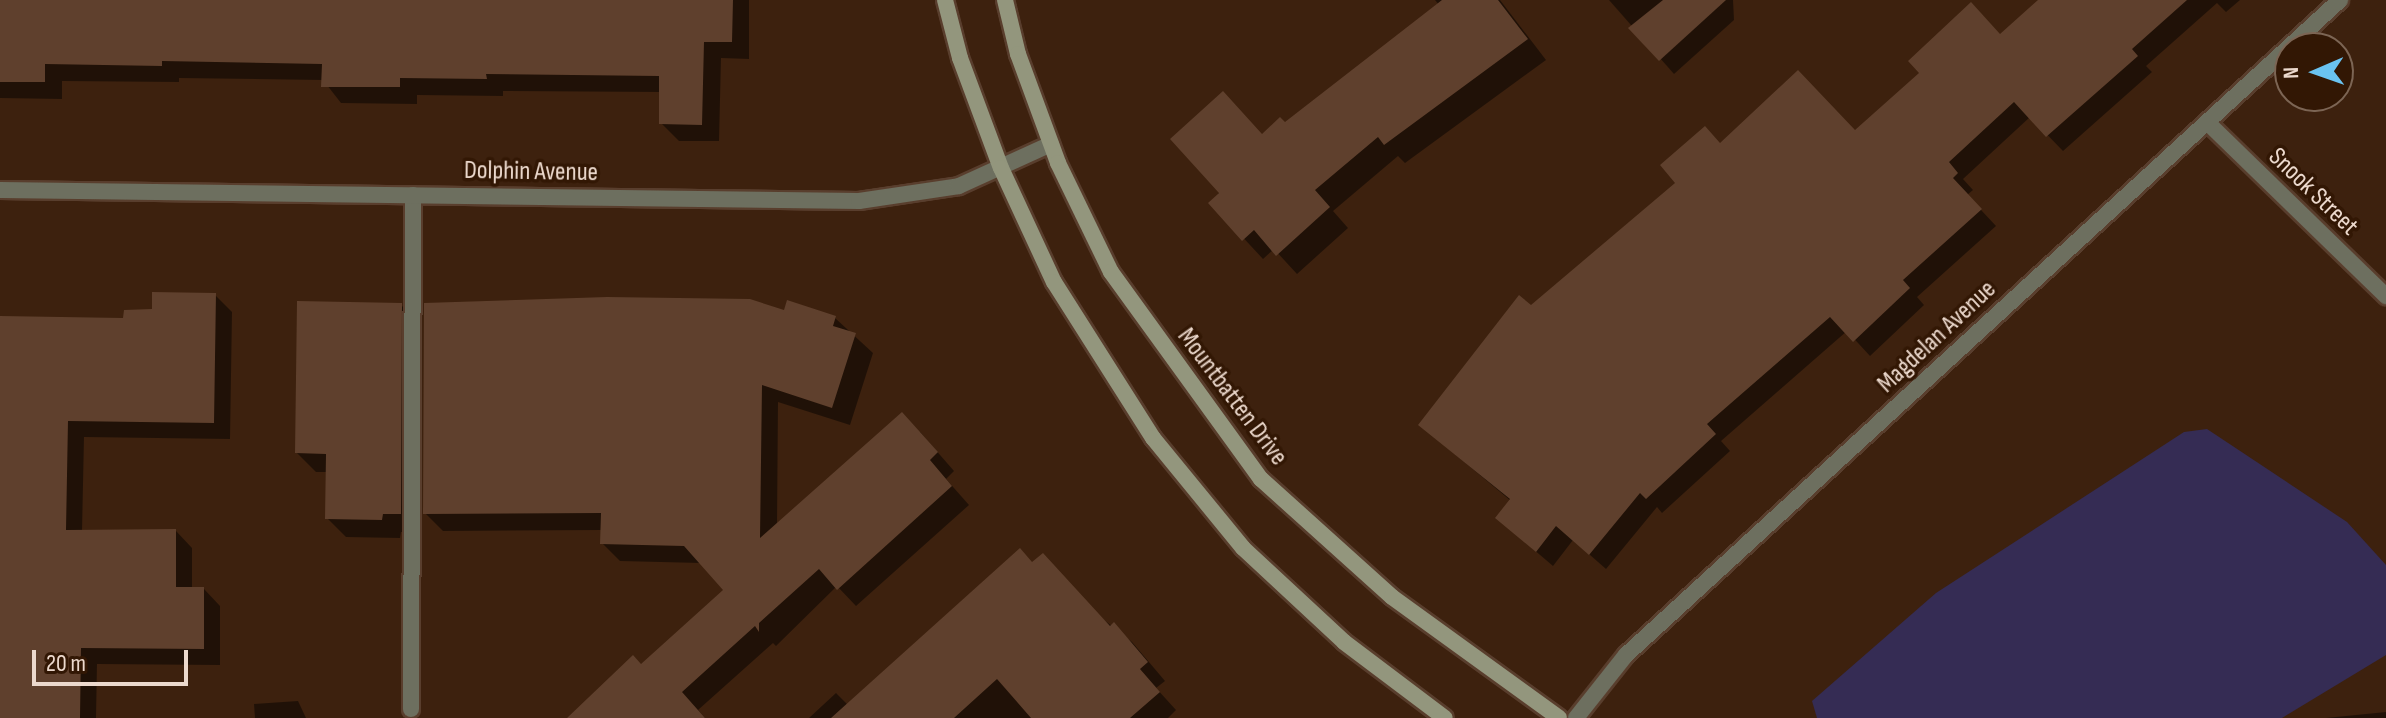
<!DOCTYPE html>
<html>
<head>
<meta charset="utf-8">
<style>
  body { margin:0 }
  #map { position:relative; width:2386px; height:718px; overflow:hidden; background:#3d210e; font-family:"Sofia Sans Condensed",sans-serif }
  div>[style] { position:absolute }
  .green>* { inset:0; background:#352c54 }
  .shadow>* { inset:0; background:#0007 }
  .building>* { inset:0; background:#5f402d }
  .roads { filter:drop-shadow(2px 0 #593e2d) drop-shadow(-2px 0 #593e2d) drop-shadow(0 2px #593e2d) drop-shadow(0 -2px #593e2d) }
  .service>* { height:16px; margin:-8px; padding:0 8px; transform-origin:8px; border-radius:8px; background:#6d6f5f }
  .minor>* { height:16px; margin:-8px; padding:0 8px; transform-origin:8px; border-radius:8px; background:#6d6f5f }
  .secondary>* { height:16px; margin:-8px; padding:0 8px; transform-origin:8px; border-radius:8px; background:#93967d }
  span { translate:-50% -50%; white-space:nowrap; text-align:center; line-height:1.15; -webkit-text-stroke:7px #321704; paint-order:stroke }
  .street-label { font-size:26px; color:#ecd9cd }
  .north { position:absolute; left:2274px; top:32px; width:80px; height:80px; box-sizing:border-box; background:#321704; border:2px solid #7c6554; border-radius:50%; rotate:268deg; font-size:22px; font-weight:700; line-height:32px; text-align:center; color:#ecd9cd }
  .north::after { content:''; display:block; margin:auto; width:28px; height:36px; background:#6ac3f1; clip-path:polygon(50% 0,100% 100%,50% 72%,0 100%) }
  .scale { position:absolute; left:32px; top:650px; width:156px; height:36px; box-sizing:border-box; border:4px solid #ecd9cd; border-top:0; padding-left:10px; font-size:24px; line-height:28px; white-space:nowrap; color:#ecd9cd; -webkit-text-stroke:6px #321704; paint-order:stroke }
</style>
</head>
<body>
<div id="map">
  <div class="green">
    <div style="clip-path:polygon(2207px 429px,2347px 522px,2386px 565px,2386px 655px,2282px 718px,1817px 718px,1812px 701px,1936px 593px,2184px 432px)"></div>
  </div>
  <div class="shadow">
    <div style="clip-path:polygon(0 0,749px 0,749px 59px,721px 58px,719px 141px,679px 141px,661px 123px,661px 92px,503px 91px,503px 96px,417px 95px,417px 104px,341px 103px,323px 80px,179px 78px,179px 82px,62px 81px,62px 99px,0 98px)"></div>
    <div style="clip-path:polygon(1435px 0,1500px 0,1546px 60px,1405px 163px,1398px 156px,1333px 211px,1348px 228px,1297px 274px,1274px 249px,1263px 259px,1211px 203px,1263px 136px,1285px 124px,1439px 5px)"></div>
    <div style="clip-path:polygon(1609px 0,1733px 0,1734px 20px,1674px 74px)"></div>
    <div style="clip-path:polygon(2042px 0,2240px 0,2226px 12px,2217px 3px,2146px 66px,2152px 72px,2063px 151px,2030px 117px,1963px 179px,1973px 190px,1967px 195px,1996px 226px,1917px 297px,1924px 305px,1870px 356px,1847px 331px,1721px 441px,1730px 451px,1662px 513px,1657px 507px,1606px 569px,1573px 540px,1553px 566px,1497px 518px,1511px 501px,1420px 425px,1531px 308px,1721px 145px,1856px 133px,2000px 36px)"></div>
    <div style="clip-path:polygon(215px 295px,232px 312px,230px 439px,84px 437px,82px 532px,176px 531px,192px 548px,192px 589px,204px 589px,220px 606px,220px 665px,97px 664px,96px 718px,0 718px,0 318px,125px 320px)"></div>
    <div style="clip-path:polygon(401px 305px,420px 324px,419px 532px,401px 532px,400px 538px,346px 537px,327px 518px,328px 472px,316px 472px,297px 453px)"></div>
    <div style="clip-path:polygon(785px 313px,835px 318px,873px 353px,850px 425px,778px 402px,777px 526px,920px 432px,954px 471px,946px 479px,969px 505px,856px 606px,837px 586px,776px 646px,773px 643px,698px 710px,705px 718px,570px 718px,642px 666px,725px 590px,701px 563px,620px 561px,602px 543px,602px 530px,443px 531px,425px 513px)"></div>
    <div style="clip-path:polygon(1033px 564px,1132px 642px,1165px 681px,1156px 688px,1176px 710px,1168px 718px,809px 718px,836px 693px,848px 705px)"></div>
    <div style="clip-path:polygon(298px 701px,306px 718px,255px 718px,254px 704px)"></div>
    <div style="clip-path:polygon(2386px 712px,2386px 718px,2326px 718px)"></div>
  </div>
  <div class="building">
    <div style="clip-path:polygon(0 0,733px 0,732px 42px,704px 42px,702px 125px,659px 124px,659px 76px,486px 74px,487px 79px,400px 78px,400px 87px,321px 87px,322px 64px,162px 61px,162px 66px,45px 64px,45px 82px,0 82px)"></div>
    <div style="clip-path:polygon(1442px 0,1498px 0,1528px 39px,1384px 145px,1378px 137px,1315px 190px,1330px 207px,1276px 256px,1254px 230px,1242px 241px,1208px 203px,1219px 193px,1170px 139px,1223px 91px,1262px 134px,1280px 117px,1285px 122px)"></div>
    <div style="clip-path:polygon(1663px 0,1726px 0,1659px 61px,1628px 28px)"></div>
    <div style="clip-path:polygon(2038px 0,2187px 0,2132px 49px,2138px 56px,2046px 137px,2014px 102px,1949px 162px,1958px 173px,1953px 178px,1982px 209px,1903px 280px,1910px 288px,1853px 342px,1830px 317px,1707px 424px,1716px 434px,1646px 499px,1640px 493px,1589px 555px,1556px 526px,1536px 552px,1495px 518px,1510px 499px,1418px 425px,1519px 295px,1531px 305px,1675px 183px,1660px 165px,1705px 126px,1720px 143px,1798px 70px,1855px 130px,1919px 73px,1908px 61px,1971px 2px,2000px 34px)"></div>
    <div style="clip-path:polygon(152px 292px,216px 293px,214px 423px,68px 421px,66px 530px,176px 529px,176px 587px,204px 587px,204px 649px,81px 648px,80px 718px,0 718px,0 316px,123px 318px,124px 310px,152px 309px)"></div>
    <div style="clip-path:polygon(607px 297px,750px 299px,784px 310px,787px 300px,836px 316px,833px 326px,856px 333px,832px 408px,762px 385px,760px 538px,902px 412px,938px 452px,930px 460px,952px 486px,837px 590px,819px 569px,759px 623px,759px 632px,755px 626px,682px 692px,705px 718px,567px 718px,633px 655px,641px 664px,723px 590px,684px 546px,600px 544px,601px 513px,423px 514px,424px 303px)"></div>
    <div style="clip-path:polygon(297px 301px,402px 303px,401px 514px,383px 514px,382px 520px,325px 519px,326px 454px,295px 453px)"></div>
    <div style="clip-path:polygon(1020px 548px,1032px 562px,1043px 553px,1110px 626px,1114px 622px,1148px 662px,1140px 669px,1160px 692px,1130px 718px,1031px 718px,997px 679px,954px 718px,831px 718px)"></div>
  </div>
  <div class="roads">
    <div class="service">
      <div style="left:411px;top:709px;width:514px;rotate:-89.78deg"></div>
    </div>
    <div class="minor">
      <div style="left:2207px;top:122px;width:250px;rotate:44.2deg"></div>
      <div style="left:0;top:190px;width:859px;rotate:0.73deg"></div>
      <div style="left:859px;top:201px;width:101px;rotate:-8.5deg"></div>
      <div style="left:959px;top:186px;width:101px;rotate:-24.5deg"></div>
      <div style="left:1576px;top:718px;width:80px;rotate:-51.6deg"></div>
      <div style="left:1626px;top:655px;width:969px;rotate:-42.53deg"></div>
    </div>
    <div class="secondary">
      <div style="left:945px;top:0;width:60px;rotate:75.5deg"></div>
      <div style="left:960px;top:58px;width:117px;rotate:69.6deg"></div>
      <div style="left:1001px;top:168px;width:126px;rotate:65.1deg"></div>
      <div style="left:1054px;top:282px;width:185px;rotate:57.6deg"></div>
      <div style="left:1153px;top:438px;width:142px;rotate:50.7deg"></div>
      <div style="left:1243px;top:548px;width:138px;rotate:42.9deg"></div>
      <div style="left:1344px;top:642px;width:126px;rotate:37deg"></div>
      <div style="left:1005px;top:0;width:56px;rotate:76.5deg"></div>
      <div style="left:1018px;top:54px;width:116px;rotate:69.8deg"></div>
      <div style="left:1058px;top:163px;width:121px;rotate:64.1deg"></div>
      <div style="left:1111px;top:272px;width:256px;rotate:54.1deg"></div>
      <div style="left:1261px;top:479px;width:176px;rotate:42deg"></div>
      <div style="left:1392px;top:597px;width:206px;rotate:35.9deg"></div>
    </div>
  </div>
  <div class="street-label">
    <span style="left:531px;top:172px;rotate:1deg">Dolphin Avenue</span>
    <span style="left:2313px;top:192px;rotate:44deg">Snook Street</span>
    <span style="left:1937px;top:337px;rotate:-43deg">Magdelan Avenue</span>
    <span style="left:1232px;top:397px;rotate:53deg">Mountbatten Drive</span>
  </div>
  <div class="north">N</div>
  <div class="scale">20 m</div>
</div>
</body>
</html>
